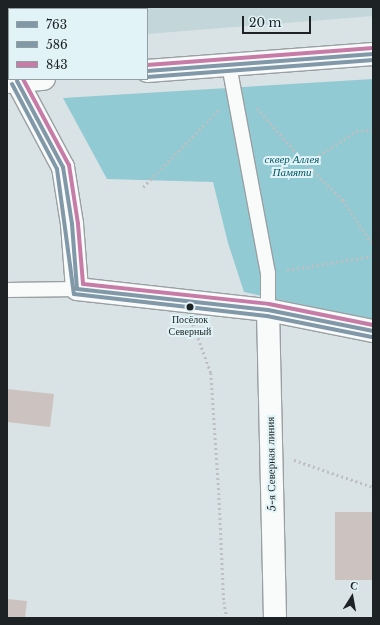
<!DOCTYPE html>
<html>
<head>
<meta charset="utf-8">
<style>
  body { margin:0 }
  #map { position:relative; width:380px; height:625px; overflow:hidden; background:#d9e2e5; font-family:"Libre Baskerville",serif }
  div>[style] { position:absolute }
  .built>* { inset:0; background:#c3d6da }
  .forest>* { inset:0; background:#92cad4 }
  .building>* { inset:0; background:#ccc3c0 }
  .path>* { height:2.5px; margin-top:-1.25px; transform-origin:0; background:repeating-linear-gradient(90deg,#bdc0c1 0 2px,transparent 0 5px) }
  .roads { filter:drop-shadow(1px 0 #99a0a2) drop-shadow(-1px 0 #99a0a2) drop-shadow(0 1px #99a0a2) drop-shadow(0 -1px #99a0a2) }
  .service>* { height:14px; margin:-7px; padding:0 7px; transform-origin:7px; border-radius:7px; background:#f9fbfb }
  .minor>* { height:22px; margin:-11px; padding:0 11px; transform-origin:11px; border-radius:11px; background:#f9fbfb }
  .tertiary>* { height:22px; margin:-11px; padding:0 11px; transform-origin:11px; border-radius:11px; background:#f9fbfb }
  .bus-1>* { height:4px; margin:-2px; padding:0 2px; transform-origin:2px; border-radius:2px; background:#8098a8 }
  .bus-2>* { height:4px; margin:-2px; padding:0 2px; transform-origin:2px; border-radius:2px; background:#8098a8 }
  .bus-3>* { height:4px; margin:-2px; padding:0 2px; transform-origin:2px; border-radius:2px; background:#c67ca7 }
  .dots>* { width:11px; height:11px; translate:-50% -50%; box-sizing:border-box; border:2px solid #e1f3f7; border-radius:50% }
  span { translate:-50% -50%; white-space:nowrap; text-align:center; line-height:1.15; -webkit-text-stroke:4px #e1f3f7; paint-order:stroke }
  .bus-label { font-size:10px; color:#1d2325 }
  .park-label { font-size:11px; color:#005763; font-style:italic }
  .street-label { font-size:11px; color:#1d2325 }
  .frame { position:absolute; inset:0; border:8px solid #1d2325; pointer-events:none }
  .legend { position:absolute; left:8px; top:8px; width:140px; height:72px; box-sizing:border-box; background:#e1f3f7; border:1px solid #93a0a3; margin:0; padding:5px 7px; list-style:none; font-size:12px; color:#1d2325 }
  .legend li { display:flex; align-items:center; gap:8px; height:20px }
  .legend b { width:20px; border:1px solid #93a0a3 }
  .north { position:absolute; left:332px; top:577px; width:40px; height:40px; -webkit-text-stroke:3px #e1f3f7; paint-order:stroke; rotate:11deg; font-size:11px; font-weight:700; line-height:16px; text-align:center; color:#1d2325 }
  .north::after { content:''; display:block; margin:auto; width:14px; height:18px; background:#1d2325; clip-path:polygon(50% 0,100% 100%,50% 72%,0 100%) }
  .scale { position:absolute; left:242px; top:16px; width:69px; height:18px; box-sizing:border-box; border:2px solid #1d2325; border-top:0; padding-left:5px; font-size:12px; line-height:14px; white-space:nowrap; color:#1d2325; -webkit-text-stroke:3px #e1f3f7; paint-order:stroke }
</style>
</head>
<body>
<div id="map">
  <div class="built">
    <div style="clip-path:polygon(7px 7px,373px 7px,373px 16px,147px 34px,147px 9px,9px 9px,7px 46px)"></div>
  </div>
  <div class="forest">
    <div style="clip-path:polygon(373px 79px,373px 320px,244px 292px,228px 243px,213px 182px,107px 179px,63px 98px)"></div>
  </div>
  <div class="building">
    <div style="clip-path:polygon(7px 389px,54px 394px,50px 427px,7px 422px)"></div>
    <div style="clip-path:polygon(335px 512px,373px 512px,373px 580px,335px 580px)"></div>
    <div style="clip-path:polygon(7px 599px,27px 601px,25px 618px,7px 618px)"></div>
  </div>
  <div class="path">
    <div style="left:257px;top:108px;width:74px;rotate:48.8deg"></div>
    <div style="left:306px;top:164px;width:52px;rotate:44.2deg"></div>
    <div style="left:343px;top:200px;width:54px;rotate:56.3deg"></div>
    <div style="left:306px;top:164px;width:60px;rotate:-33.4deg"></div>
    <div style="left:356px;top:131px;width:17px;rotate:-3deg"></div>
    <div style="left:143px;top:187px;width:108px;rotate:-45.4deg"></div>
    <div style="left:287px;top:270px;width:87px;rotate:-9.2deg"></div>
    <div style="left:193px;top:324px;width:52px;rotate:69.8deg"></div>
    <div style="left:211px;top:373px;width:120px;rotate:86.2deg"></div>
    <div style="left:219px;top:493px;width:109px;rotate:87.4deg"></div>
    <div style="left:224px;top:602px;width:16px;rotate:79deg"></div>
    <div style="left:294px;top:460px;width:83px;rotate:18.9deg"></div>
  </div>
  <div class="roads">
    <div class="service">
      <div style="left:19px;top:9px;width:26px;rotate:-4deg"></div>
      <div style="left:7px;top:10px;width:2px"></div>
      <div style="left:229px;top:65px;width:212px;rotate:79.4deg"></div>
      <div style="left:268px;top:273px;width:37px;rotate:90deg"></div>
      <div style="left:7px;top:290px;width:70px;rotate:-0.8deg"></div>
    </div>
    <div class="minor">
      <div style="left:17px;top:81px;width:98px;rotate:61.9deg"></div>
      <div style="left:63px;top:167px;width:58px;rotate:81deg"></div>
      <div style="left:72px;top:224px;width:65px;rotate:85.6deg"></div>
      <div style="left:77px;top:289px;width:192px;rotate:6.3deg"></div>
      <div style="left:268px;top:310px;width:107px;rotate:11.3deg"></div>
      <div style="left:268px;top:310px;width:308px;rotate:88.7deg"></div>
    </div>
    <div class="tertiary">
      <div style="left:147px;top:71px;width:227px;rotate:-4.3deg"></div>
      <div style="left:7px;top:82px;width:37px;rotate:-5deg"></div>
    </div>
  </div>
  <div class="bus-1">
    <div style="left:147px;top:71px;width:227px;rotate:-4.3deg"></div>
    <div style="left:17px;top:81px;width:98px;rotate:61.9deg"></div>
    <div style="left:63px;top:167px;width:58px;rotate:81deg"></div>
    <div style="left:72px;top:224px;width:65px;rotate:85.6deg"></div>
    <div style="left:77px;top:289px;width:192px;rotate:6.3deg"></div>
    <div style="left:268px;top:310px;width:107px;rotate:11.3deg"></div>
  </div>
  <div class="bus-2">
    <div style="left:147px;top:77px;width:227px;rotate:-4.3deg"></div>
    <div style="left:12px;top:84px;width:96px;rotate:62.1deg"></div>
    <div style="left:57px;top:169px;width:126px;rotate:82.3deg"></div>
    <div style="left:74px;top:294px;width:194px;rotate:6.5deg"></div>
    <div style="left:267px;top:316px;width:107px;rotate:11.3deg"></div>
  </div>
  <div class="bus-3">
    <div style="left:147px;top:65px;width:227px;rotate:-4.3deg"></div>
    <div style="left:23px;top:79px;width:98px;rotate:61.9deg"></div>
    <div style="left:69px;top:165px;width:60px;rotate:81.3deg"></div>
    <div style="left:78px;top:224px;width:60px;rotate:85.2deg"></div>
    <div style="left:83px;top:284px;width:187px;rotate:6.1deg"></div>
    <div style="left:269px;top:304px;width:106px;rotate:11.4deg"></div>
  </div>
  <div class="dots">
    <div style="left:190px;top:307px;background:#1d2325"></div>
  </div>
  <div class="bus-label">
    <span style="left:190px;top:325px">Посёлок<br>Северный</span>
  </div>
  <div class="park-label">
    <span style="left:292px;top:166px">сквер Аллея<br>Памяти</span>
  </div>
  <div class="street-label">
    <span style="left:271px;top:464px;rotate:-91deg">5-я Северная линия</span>
  </div>
  <div class="frame"></div>
  <ul class="legend">
  <li><b style="height:5px;background:#8098a8"></b>763</li>
  <li><b style="height:5px;background:#8098a8"></b>586</li>
  <li><b style="height:5px;background:#c67ca7"></b>843</li>
  </ul>
  <div class="north">С</div>
  <div class="scale">20 m</div>
</div>
</body>
</html>
